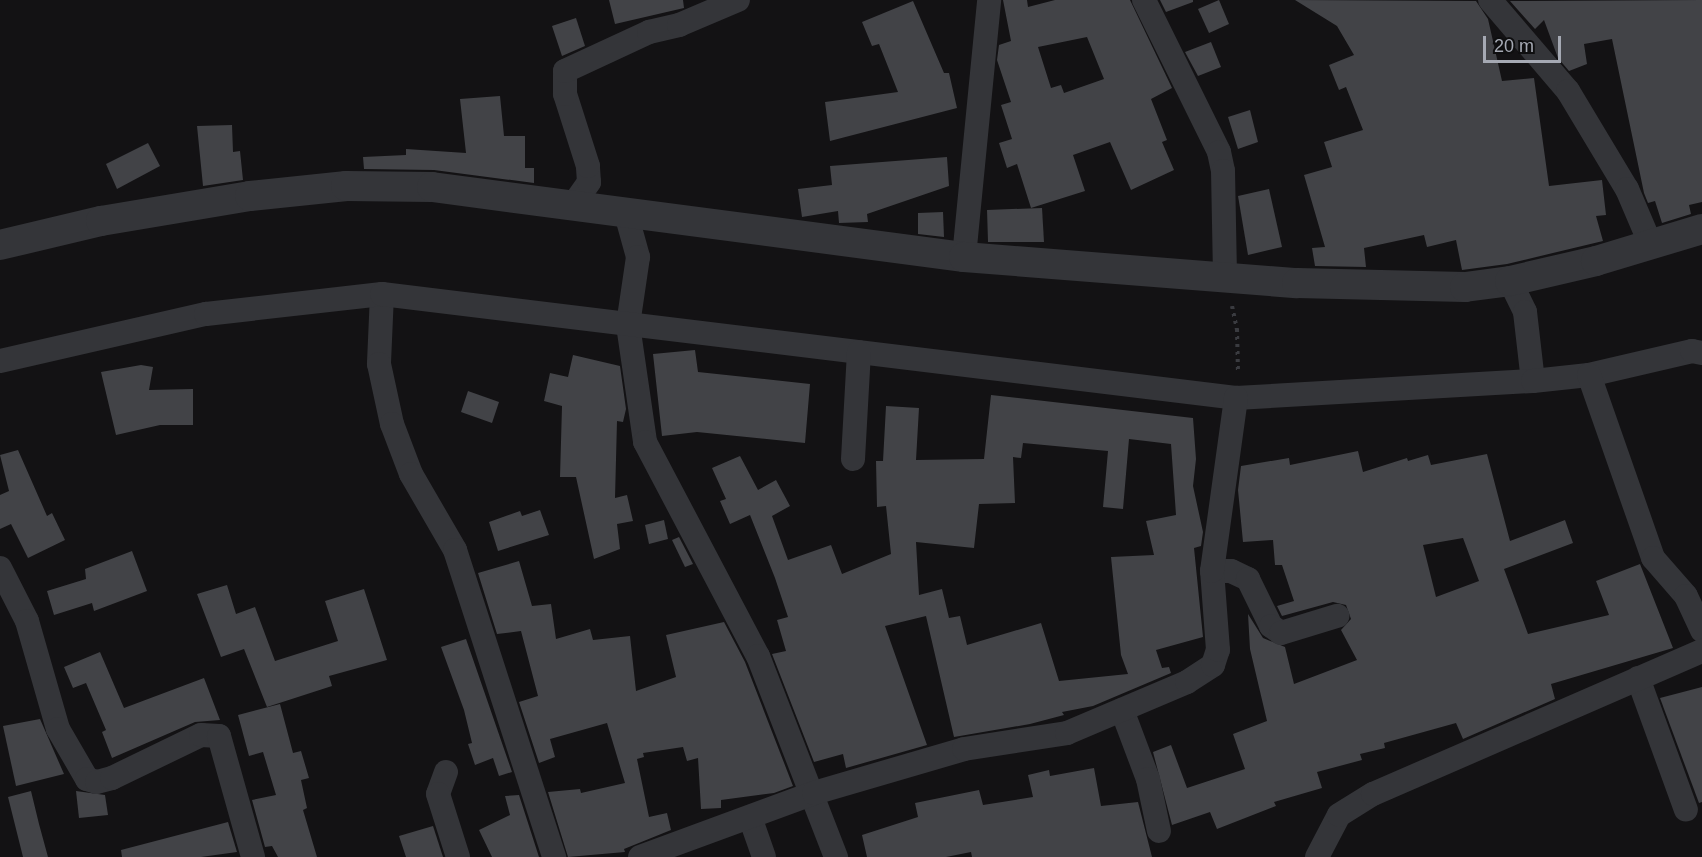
<!DOCTYPE html>
<html>
<head>
<meta charset="utf-8">
<style>
  body { margin:0 }
  #map { position:relative; width:1702px; height:857px; overflow:hidden; background:#131214; font-family:Arial,sans-serif }
  div>[style] { position:absolute }
  .building>* { inset:0; background:#424347 }
  .path>* { height:4px; margin-top:-2px; transform-origin:0; background:repeating-linear-gradient(90deg,#3a3b40 0 3px,transparent 0 7.5px) }
  .minor>* { height:24px; margin:-12px; padding:0 12px; transform-origin:12px; border-radius:12px; background:#343539 }
  .tertiary>* { height:30px; margin:-15px; padding:0 15px; transform-origin:15px; border-radius:15px; background:#343539 }
  span { translate:-50% -50%; white-space:nowrap; text-align:center; line-height:1.15; -webkit-text-stroke:6px #0e0e0f; paint-order:stroke }
  .scale { position:absolute; left:1483px; top:36px; width:78px; height:27px; box-sizing:border-box; border:3px solid #a5a9b3; border-top:0; padding-left:8px; font-size:18px; line-height:21px; white-space:nowrap; color:#a5a9b3; -webkit-text-stroke:4px #0e0e0f; paint-order:stroke }
</style>
</head>
<body>
<div id="map">
  <div class="building">
    <div style="clip-path:polygon(609px 0,683px 0,684px 8px,615px 24px)"></div>
    <div style="clip-path:polygon(evenodd,1003px 0,1027px 0,1028px 7px,1055px 0,1130px 0,1172px 88px,1151px 99px,1167px 140px,1162px 142px,1174px 170px,1131px 190px,1110px 142px,1073px 155px,1085px 191px,1031px 208px,1017px 164px,1007px 168px,999px 143px,1012px 139px,1001px 105px,1011px 102px,997px 60px,999px 45px,1011px 41px,1003px 0,1087px 37px,1104px 79px,1064px 93px,1061px 85px,1051px 88px,1038px 47px,1087px 37px)"></div>
    <div style="clip-path:polygon(1160px 0,1193px 0,1193px 2px,1166px 12px)"></div>
    <div style="clip-path:polygon(1219px 0,1229px 24px,1209px 33px,1198px 9px)"></div>
    <div style="clip-path:polygon(1295px 0,1476px 1px,1488px 19px,1502px 81px,1534px 78px,1549px 186px,1602px 180px,1606px 215px,1596px 216px,1603px 241px,1507px 264px,1462px 270px,1456px 240px,1427px 247px,1424px 235px,1364px 248px,1366px 267px,1315px 266px,1312px 248px,1325px 247px,1304px 175px,1332px 167px,1324px 142px,1363px 130px,1346px 87px,1339px 90px,1329px 65px,1354px 55px,1337px 26px)"></div>
    <div style="clip-path:polygon(1702px 0,1702px 202px,1689px 205px,1691px 214px,1662px 223px,1655px 201px,1648px 203px,1644px 193px,1612px 39px,1584px 44px,1587px 64px,1569px 71px,1558px 58px,1544px 20px,1535px 29px,1510px 1px)"></div>
    <div style="clip-path:polygon(913px 1px,944px 73px,949px 73px,957px 108px,830px 141px,825px 102px,898px 92px,879px 44px,872px 46px,862px 22px)"></div>
    <div style="clip-path:polygon(576px 18px,585px 46px,562px 56px,552px 26px)"></div>
    <div style="clip-path:polygon(1211px 42px,1221px 67px,1198px 76px,1185px 52px)"></div>
    <div style="clip-path:polygon(500px 96px,504px 136px,525px 136px,525px 168px,534px 168px,534px 183px,434px 170px,364px 169px,363px 157px,406px 155px,406px 149px,466px 153px,460px 99px)"></div>
    <div style="clip-path:polygon(1250px 110px,1258px 142px,1238px 149px,1228px 117px)"></div>
    <div style="clip-path:polygon(232px 125px,233px 152px,240px 151px,243px 180px,203px 186px,197px 126px)"></div>
    <div style="clip-path:polygon(148px 143px,160px 166px,117px 189px,106px 164px)"></div>
    <div style="clip-path:polygon(947px 157px,949px 186px,867px 214px,868px 222px,839px 223px,838px 211px,802px 217px,798px 189px,832px 185px,830px 166px)"></div>
    <div style="clip-path:polygon(1269px 189px,1282px 247px,1248px 255px,1238px 196px)"></div>
    <div style="clip-path:polygon(1042px 208px,1044px 242px,988px 242px,987px 210px)"></div>
    <div style="clip-path:polygon(943px 212px,944px 237px,918px 234px,918px 213px)"></div>
    <div style="clip-path:polygon(695px 350px,698px 372px,810px 384px,805px 443px,697px 432px,662px 436px,653px 354px)"></div>
    <div style="clip-path:polygon(573px 355px,620px 366px,626px 409px,623px 422px,617px 421px,615px 498px,627px 495px,633px 521px,617px 524px,620px 549px,594px 559px,576px 477px,560px 477px,562px 406px,544px 401px,550px 373px,568px 377px)"></div>
    <div style="clip-path:polygon(141px 365px,153px 367px,149px 390px,193px 389px,193px 425px,160px 425px,116px 435px,101px 372px)"></div>
    <div style="clip-path:polygon(468px 391px,499px 402px,492px 423px,461px 412px)"></div>
    <div style="clip-path:polygon(evenodd,991px 395px,1193px 418px,1196px 459px,1193px 486px,1203px 532px,1201px 546px,1194px 548px,1203px 637px,1156px 650px,1162px 668px,1169px 667px,1171px 673px,1093px 706px,1062px 712px,1064px 715px,1030px 724px,954px 737px,926px 616px,885px 626px,927px 745px,846px 768px,843px 754px,814px 762px,772px 654px,786px 651px,777px 620px,788px 617px,775px 578px,750px 515px,730px 524px,720px 501px,726px 499px,712px 468px,740px 456px,758px 490px,776px 480px,790px 506px,772px 516px,788px 560px,831px 545px,842px 574px,891px 554px,886px 506px,877px 507px,876px 461px,883px 461px,886px 406px,919px 408px,916px 460px,984px 459px,991px 395px,1129px 439px,1171px 444px,1176px 515px,1146px 521px,1154px 555px,1111px 557px,1121px 655px,1128px 674px,1059px 681px,1041px 623px,967px 645px,960px 616px,949px 618px,942px 589px,919px 595px,916px 542px,974px 548px,979px 504px,1015px 503px,1013px 457px,1021px 458px,1023px 443px,1108px 451px,1103px 507px,1123px 509px,1129px 439px)"></div>
    <div style="clip-path:polygon(18px 450px,47px 516px,52px 513px,65px 540px,28px 558px,11px 524px,0 529px,0 495px,9px 491px,0 455px)"></div>
    <div style="clip-path:polygon(evenodd,1358px 451px,1363px 472px,1407px 458px,1408px 461px,1428px 455px,1431px 465px,1487px 454px,1510px 541px,1565px 520px,1573px 543px,1504px 569px,1528px 634px,1609px 615px,1596px 581px,1640px 564px,1673px 648px,1551px 684px,1555px 699px,1463px 739px,1456px 723px,1384px 743px,1385px 748px,1360px 754px,1362px 760px,1317px 772px,1322px 788px,1274px 802px,1276px 806px,1217px 829px,1210px 812px,1172px 825px,1153px 752px,1171px 745px,1187px 788px,1245px 769px,1233px 734px,1267px 721px,1250px 649px,1248px 614px,1263px 638px,1285px 647px,1294px 684px,1357px 660px,1341px 630px,1351px 619px,1346px 605px,1333px 602px,1282px 616px,1277px 606px,1294px 601px,1282px 565px,1275px 565px,1273px 540px,1243px 542px,1238px 490px,1241px 466px,1289px 458px,1290px 465px,1358px 451px,1463px 538px,1479px 581px,1436px 597px,1423px 545px,1463px 538px)"></div>
    <div style="clip-path:polygon(540px 510px,549px 535px,498px 551px,489px 522px,520px 511px,522px 516px)"></div>
    <div style="clip-path:polygon(664px 520px,668px 539px,649px 544px,645px 525px)"></div>
    <div style="clip-path:polygon(679px 537px,693px 564px,685px 567px,672px 540px)"></div>
    <div style="clip-path:polygon(132px 551px,147px 591px,94px 611px,92px 603px,54px 615px,47px 591px,86px 579px,85px 569px)"></div>
    <div style="clip-path:polygon(519px 561px,532px 606px,551px 604px,556px 639px,590px 629px,593px 640px,630px 636px,636px 691px,676px 677px,666px 635px,724px 622px,745px 662px,793px 786px,774px 793px,721px 800px,721px 808px,701px 809px,698px 758px,687px 761px,683px 747px,643px 753px,644px 757px,637px 759px,649px 817px,667px 813px,671px 830px,624px 849px,625px 852px,568px 857px,548px 792px,580px 789px,581px 793px,625px 783px,607px 723px,550px 739px,555px 757px,539px 763px,519px 702px,538px 696px,521px 631px,497px 634px,478px 573px)"></div>
    <div style="clip-path:polygon(227px 585px,236px 614px,255px 607px,275px 661px,338px 641px,325px 601px,364px 589px,387px 660px,329px 676px,332px 686px,267px 707px,244px 649px,221px 657px,197px 594px)"></div>
    <div style="clip-path:polygon(466px 639px,512px 772px,499px 776px,493px 758px,475px 765px,468px 744px,472px 743px,464px 710px,441px 647px)"></div>
    <div style="clip-path:polygon(100px 652px,124px 708px,204px 678px,220px 720px,195px 722px,112px 758px,102px 732px,106px 730px,86px 683px,73px 688px,64px 667px)"></div>
    <div style="clip-path:polygon(1702px 687px,1702px 802px,1699px 803px,1660px 698px)"></div>
    <div style="clip-path:polygon(280px 704px,293px 753px,301px 751px,309px 778px,301px 780px,307px 808px,303px 810px,317px 857px,278px 857px,272px 846px,265px 847px,252px 800px,276px 795px,263px 752px,249px 756px,238px 715px)"></div>
    <div style="clip-path:polygon(40px 719px,64px 774px,16px 786px,3px 726px)"></div>
    <div style="clip-path:polygon(1094px 768px,1101px 806px,1138px 802px,1152px 857px,972px 857px,971px 852px,946px 857px,867px 857px,862px 835px,918px 817px,915px 803px,979px 790px,983px 805px,1033px 797px,1028px 775px,1049px 770px,1050px 776px)"></div>
    <div style="clip-path:polygon(31px 791px,39px 824px,48px 857px,23px 857px,8px 797px)"></div>
    <div style="clip-path:polygon(76px 791px,105px 795px,108px 815px,79px 818px)"></div>
    <div style="clip-path:polygon(519px 795px,539px 857px,492px 857px,479px 830px,510px 815px,505px 796px)"></div>
    <div style="clip-path:polygon(228px 822px,237px 852px,201px 857px,122px 857px,121px 850px)"></div>
    <div style="clip-path:polygon(433px 826px,443px 857px,406px 857px,399px 836px)"></div>
  </div>
  <div class="path">
    <div style="left:1232px;top:306px;width:24px;rotate:78deg"></div>
    <div style="left:1237px;top:329px;width:44px;rotate:88.7deg"></div>
  </div>
  <div class="minor">
    <div style="left:1144px;top:0;width:169px;rotate:63.7deg"></div>
    <div style="left:1219px;top:152px;width:19px;rotate:78deg"></div>
    <div style="left:1223px;top:171px;width:104px;rotate:88.9deg"></div>
    <div style="left:1490px;top:0;width:120px;rotate:49.4deg"></div>
    <div style="left:1568px;top:91px;width:114px;rotate:59deg"></div>
    <div style="left:1627px;top:189px;width:59px;rotate:66.9deg"></div>
    <div style="left:573px;top:205px;width:28px;rotate:-55deg"></div>
    <div style="left:589px;top:182px;width:16px;rotate:-94deg"></div>
    <div style="left:588px;top:166px;width:76px;rotate:-107.7deg"></div>
    <div style="left:565px;top:94px;width:23px;rotate:-90deg"></div>
    <div style="left:565px;top:71px;width:93px;rotate:-24.9deg"></div>
    <div style="left:649px;top:32px;width:31px;rotate:-13deg"></div>
    <div style="left:679px;top:25px;width:64px;rotate:-23deg"></div>
    <div style="left:625px;top:210px;width:49px;rotate:74.5deg"></div>
    <div style="left:638px;top:257px;width:69px;rotate:98.4deg"></div>
    <div style="left:628px;top:325px;width:118px;rotate:81.7deg"></div>
    <div style="left:645px;top:442px;width:242px;rotate:62.2deg"></div>
    <div style="left:758px;top:656px;width:216px;rotate:68.8deg"></div>
    <div style="left:964px;top:257px;width:258px;rotate:-84.4deg"></div>
    <div style="left:1510px;top:281px;width:34px;rotate:64deg"></div>
    <div style="left:1525px;top:312px;width:69px;rotate:83.4deg"></div>
    <div style="left:382px;top:294px;width:70px;rotate:92.5deg"></div>
    <div style="left:379px;top:364px;width:61px;rotate:77.8deg"></div>
    <div style="left:392px;top:424px;width:53px;rotate:69.2deg"></div>
    <div style="left:411px;top:474px;width:88px;rotate:59.9deg"></div>
    <div style="left:455px;top:550px;width:323px;rotate:72.1deg"></div>
    <div style="left:0;top:361px;width:211px;rotate:-12.9deg"></div>
    <div style="left:206px;top:314px;width:177px;rotate:-6.5deg"></div>
    <div style="left:382px;top:294px;width:860px;rotate:6.94deg"></div>
    <div style="left:1236px;top:398px;width:297px;rotate:-3.3deg"></div>
    <div style="left:1533px;top:381px;width:56px;rotate:-6.1deg"></div>
    <div style="left:1589px;top:375px;width:106px;rotate:-13.1deg"></div>
    <div style="left:1692px;top:351px;width:10px;rotate:11deg"></div>
    <div style="left:1589px;top:375px;width:194px;rotate:70.7deg"></div>
    <div style="left:1653px;top:558px;width:50px;rotate:49deg"></div>
    <div style="left:1686px;top:596px;width:38px;rotate:65deg"></div>
    <div style="left:853px;top:459px;width:107px;rotate:-86.8deg"></div>
    <div style="left:0;top:568px;width:59px;rotate:63deg"></div>
    <div style="left:27px;top:621px;width:112px;rotate:74deg"></div>
    <div style="left:58px;top:729px;width:58px;rotate:59.9deg"></div>
    <div style="left:87px;top:779px;width:10px;rotate:17deg"></div>
    <div style="left:97px;top:782px;width:16px;rotate:-15deg"></div>
    <div style="left:112px;top:778px;width:99px;rotate:-25.8deg"></div>
    <div style="left:201px;top:735px;width:18px;rotate:3deg"></div>
    <div style="left:219px;top:736px;width:126px;rotate:74.3deg"></div>
    <div style="left:1212px;top:571px;width:19px"></div>
    <div style="left:1231px;top:571px;width:19px;rotate:25deg"></div>
    <div style="left:1248px;top:579px;width:52px;rotate:63.9deg"></div>
    <div style="left:1271px;top:626px;width:12px;rotate:35deg"></div>
    <div style="left:1281px;top:633px;width:59px;rotate:-16.9deg"></div>
    <div style="left:1638px;top:678px;width:140px;rotate:70deg"></div>
    <div style="left:1122px;top:710px;width:74px;rotate:69.4deg"></div>
    <div style="left:1148px;top:779px;width:53px;rotate:78.1deg"></div>
    <div style="left:446px;top:772px;width:23px;rotate:110deg"></div>
    <div style="left:438px;top:794px;width:66px;rotate:72.4deg"></div>
    <div style="left:750px;top:817px;width:42px;rotate:70.7deg"></div>
    <div style="left:640px;top:857px;width:185px;rotate:-20.2deg"></div>
    <div style="left:814px;top:793px;width:156px;rotate:-16.3deg"></div>
    <div style="left:964px;top:749px;width:104px;rotate:-8.8deg"></div>
    <div style="left:1067px;top:733px;width:130px;rotate:-23deg"></div>
    <div style="left:1187px;top:682px;width:31px;rotate:-33deg"></div>
    <div style="left:1213px;top:665px;width:16px;rotate:-72deg"></div>
    <div style="left:1218px;top:650px;width:79px;rotate:-94.3deg"></div>
    <div style="left:1212px;top:571px;width:175px;rotate:-82.1deg"></div>
    <div style="left:1317px;top:857px;width:47px;rotate:-62.4deg"></div>
    <div style="left:1339px;top:815px;width:40px;rotate:-32deg"></div>
    <div style="left:1373px;top:794px;width:359px;rotate:-23.5deg"></div>
  </div>
  <div class="tertiary">
    <div style="left:0;top:245px;width:104px;rotate:-13.4deg"></div>
    <div style="left:101px;top:221px;width:151px;rotate:-9.5deg"></div>
    <div style="left:250px;top:196px;width:97px;rotate:-5.9deg"></div>
    <div style="left:346px;top:186px;width:86px;rotate:0.7deg"></div>
    <div style="left:432px;top:187px;width:537px;rotate:7.5deg"></div>
    <div style="left:964px;top:257px;width:334px;rotate:4.5deg"></div>
    <div style="left:1297px;top:283px;width:168px;rotate:1.4deg"></div>
    <div style="left:1465px;top:287px;width:45px;rotate:-7.6deg"></div>
    <div style="left:1510px;top:281px;width:88px;rotate:-13.1deg"></div>
    <div style="left:1596px;top:261px;width:111px;rotate:-16.8deg"></div>
  </div>
  <div class="scale">20 m</div>
</div>
</body>
</html>
